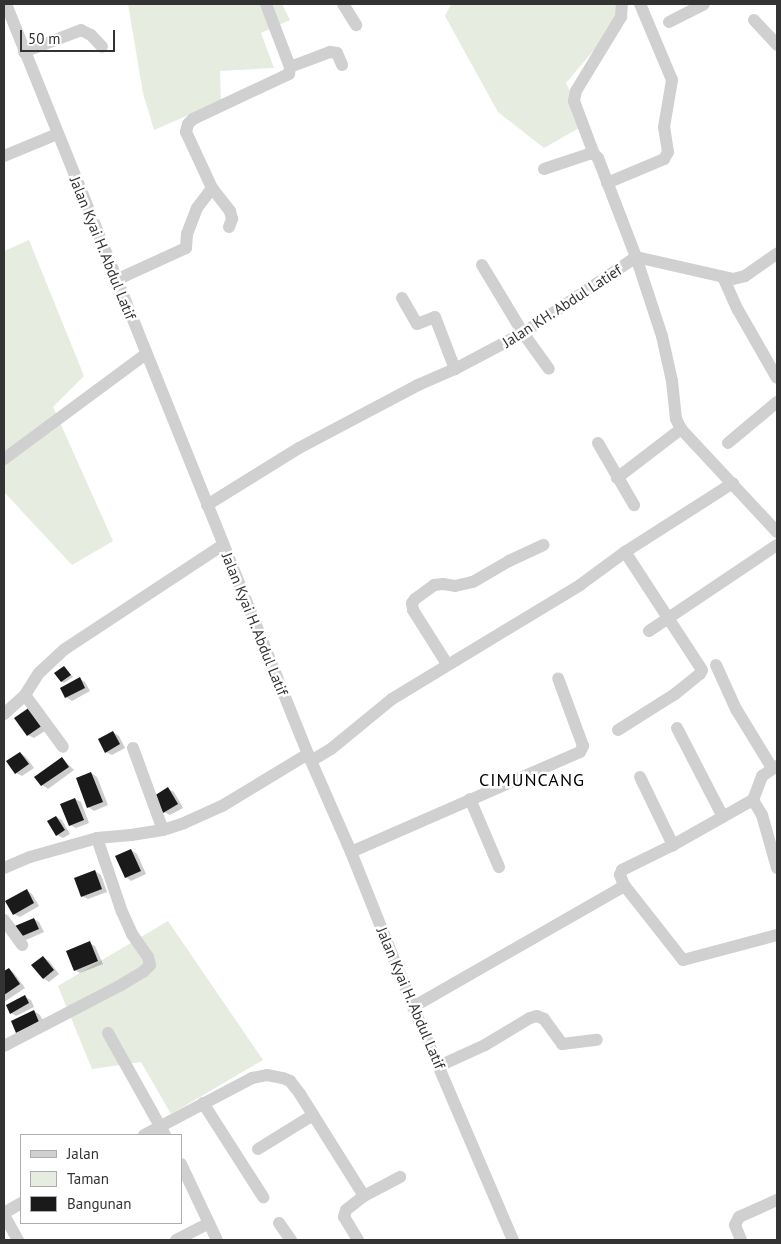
<!DOCTYPE html>
<html>
<head>
<meta charset="utf-8">
<style>
  body { margin:0 }
  #map { position:relative; width:781px; height:1244px; overflow:hidden; background:#fff; font-family:"PT Sans",sans-serif }
  div>[style] { position:absolute }
  .green>* { inset:0; background:#e6ecdf }
  .shadow>* { inset:0; background:#0003 }
  .building>* { inset:0; background:#1a1a1a }
  .minor>* { height:12px; margin:-6px; padding:0 6px; transform-origin:6px; border-radius:6px; background:#d0d0d0 }
  span { translate:-50% -50%; white-space:nowrap; text-align:center; line-height:1.15; -webkit-text-stroke:5px #fff; paint-order:stroke }
  .street-label { font-size:15px; color:#333 }
  .quarter-label { font-size:18px; color:#000; letter-spacing:1px }
  .frame { position:absolute; inset:0; border:5px solid #333; pointer-events:none }
  .legend { position:absolute; left:20px; top:1134px; width:162px; height:90px; box-sizing:border-box; background:#fff; border:1px solid #adadad; margin:0; padding:6px 9px; list-style:none; font-size:15px; color:#333 }
  .legend li { display:flex; align-items:center; gap:10px; height:25px }
  .legend b { width:25px; border:1px solid #adadad }
  .scale { position:absolute; left:20px; top:30px; width:95px; height:22px; box-sizing:border-box; border:2px solid #333; border-top:0; padding-left:6px; font-size:15px; line-height:18px; white-space:nowrap; color:#333; -webkit-text-stroke:4px #fff; paint-order:stroke }
</style>
</head>
<body>
<div id="map">
  <div class="green">
    <div style="clip-path:polygon(128px 4px,282px 4px,290px 20px,261px 33px,274px 68px,220px 71px,221px 101px,154px 130px,143px 93px)"></div>
    <div style="clip-path:polygon(451px 4px,620px 4px,610px 31px,566px 83px,586px 124px,544px 148px,498px 112px,445px 16px)"></div>
    <div style="clip-path:polygon(29px 240px,84px 376px,53px 407px,113px 541px,72px 565px,4px 492px,4px 251px)"></div>
    <div style="clip-path:polygon(168px 921px,263px 1060px,171px 1114px,141px 1062px,92px 1069px,58px 986px)"></div>
  </div>
  <div class="shadow">
    <div style="clip-path:polygon(65px 667px,73px 677px,64px 683px,62px 682px)"></div>
    <div style="clip-path:polygon(80px 679px,85px 682px,90px 691px,72px 701px,66px 697px)"></div>
    <div style="clip-path:polygon(16px 718px,48px 729px,34px 738px,28px 735px)"></div>
    <div style="clip-path:polygon(113px 732px,119px 736px,125px 748px,112px 755px,106px 752px)"></div>
    <div style="clip-path:polygon(20px 753px,26px 757px,34px 768px,22px 776px,16px 773px)"></div>
    <div style="clip-path:polygon(62px 758px,74px 770px,48px 789px,42px 785px)"></div>
    <div style="clip-path:polygon(91px 773px,97px 777px,108px 805px,94px 811px,88px 807px)"></div>
    <div style="clip-path:polygon(168px 789px,174px 792px,183px 808px,170px 815px,164px 812px)"></div>
    <div style="clip-path:polygon(75px 799px,81px 802px,89px 823px,76px 828px,70px 825px)"></div>
    <div style="clip-path:polygon(56px 817px,62px 820px,70px 834px,63px 838px,57px 835px)"></div>
    <div style="clip-path:polygon(131px 850px,137px 854px,146px 874px,131px 881px,126px 877px)"></div>
    <div style="clip-path:polygon(95px 871px,101px 875px,107px 892px,88px 899px,82px 896px)"></div>
    <div style="clip-path:polygon(26px 890px,32px 894px,39px 906px,20px 917px,14px 914px)"></div>
    <div style="clip-path:polygon(34px 919px,39px 922px,44px 932px,26px 940px,21px 936px)"></div>
    <div style="clip-path:polygon(89px 943px,95px 946px,103px 964px,80px 973px,75px 970px)"></div>
    <div style="clip-path:polygon(43px 957px,49px 961px,59px 974px,49px 982px,43px 978px)"></div>
    <div style="clip-path:polygon(9px 969px,14px 973px,25px 988px,4px 1002px,4px 973px)"></div>
    <div style="clip-path:polygon(25px 997px,31px 1000px,34px 1007px,16px 1016px,11px 1013px)"></div>
    <div style="clip-path:polygon(34px 1011px,40px 1015px,45px 1025px,23px 1035px)"></div>
  </div>
  <div class="building">
    <div style="clip-path:polygon(64px 666px,71px 675px,61px 682px,54px 673px)"></div>
    <div style="clip-path:polygon(80px 677px,85px 688px,65px 698px,60px 688px)"></div>
    <div style="clip-path:polygon(30px 707px,43px 725px,27px 736px,14px 718px)"></div>
    <div style="clip-path:polygon(113px 731px,120px 744px,105px 753px,98px 739px)"></div>
    <div style="clip-path:polygon(20px 752px,29px 764px,15px 774px,6px 761px)"></div>
    <div style="clip-path:polygon(62px 757px,69px 767px,41px 786px,34px 777px)"></div>
    <div style="clip-path:polygon(91px 772px,103px 802px,87px 808px,76px 778px)"></div>
    <div style="clip-path:polygon(168px 787px,178px 804px,163px 813px,154px 796px)"></div>
    <div style="clip-path:polygon(75px 798px,84px 820px,69px 826px,60px 804px)"></div>
    <div style="clip-path:polygon(56px 816px,65px 830px,56px 836px,47px 821px)"></div>
    <div style="clip-path:polygon(131px 849px,141px 871px,125px 878px,115px 856px)"></div>
    <div style="clip-path:polygon(95px 870px,102px 889px,81px 897px,74px 878px)"></div>
    <div style="clip-path:polygon(27px 889px,34px 903px,13px 915px,5px 901px)"></div>
    <div style="clip-path:polygon(34px 918px,39px 929px,20px 937px,15px 926px)"></div>
    <div style="clip-path:polygon(90px 941px,98px 961px,74px 971px,66px 951px)"></div>
    <div style="clip-path:polygon(43px 956px,54px 970px,43px 979px,31px 965px)"></div>
    <div style="clip-path:polygon(9px 968px,20px 984px,4px 995px,4px 971px)"></div>
    <div style="clip-path:polygon(25px 995px,29px 1003px,10px 1014px,6px 1005px)"></div>
    <div style="clip-path:polygon(34px 1010px,39px 1022px,16px 1033px,11px 1021px)"></div>
  </div>
  <div class="minor">
    <div style="left:6px;top:4px;width:809px;rotate:68.07deg"></div>
    <div style="left:308px;top:754px;width:107px;rotate:66.3deg"></div>
    <div style="left:351px;top:852px;width:167px;rotate:68.2deg"></div>
    <div style="left:413px;top:1007px;width:254px;rotate:66.8deg"></div>
    <div style="left:343px;top:4px;width:25px;rotate:58deg"></div>
    <div style="left:754px;top:20px;width:34px;rotate:47deg"></div>
    <div style="left:669px;top:22px;width:39px;rotate:-27deg"></div>
    <div style="left:24px;top:52px;width:61px;rotate:-21.1deg"></div>
    <div style="left:81px;top:30px;width:11px;rotate:27deg"></div>
    <div style="left:91px;top:35px;width:16px;rotate:47deg"></div>
    <div style="left:290px;top:67px;width:43px;rotate:-20.6deg"></div>
    <div style="left:330px;top:52px;width:7px;rotate:8deg"></div>
    <div style="left:337px;top:53px;width:13px;rotate:67deg"></div>
    <div style="left:594px;top:154px;width:57px;rotate:-110.7deg"></div>
    <div style="left:574px;top:101px;width:10px;rotate:-79deg"></div>
    <div style="left:576px;top:91px;width:87px;rotate:-58.7deg"></div>
    <div style="left:621px;top:17px;width:13px;rotate:-86deg"></div>
    <div style="left:4px;top:156px;width:57px;rotate:-22.5deg"></div>
    <div style="left:544px;top:169px;width:47px;rotate:-18.4deg"></div>
    <div style="left:589px;top:154px;width:5px"></div>
    <div style="left:594px;top:154px;width:6px;rotate:45deg"></div>
    <div style="left:598px;top:158px;width:106px;rotate:69deg"></div>
    <div style="left:636px;top:257px;width:99px;rotate:12.8deg"></div>
    <div style="left:733px;top:279px;width:12px;rotate:-14deg"></div>
    <div style="left:745px;top:276px;width:39px;rotate:-35deg"></div>
    <div style="left:607px;top:183px;width:62px;rotate:-22.8deg"></div>
    <div style="left:664px;top:159px;width:8px;rotate:-60deg"></div>
    <div style="left:668px;top:152px;width:25px;rotate:-99deg"></div>
    <div style="left:664px;top:127px;width:48px;rotate:-80.3deg"></div>
    <div style="left:672px;top:80px;width:82px;rotate:-112.8deg"></div>
    <div style="left:229px;top:227px;width:9px;rotate:-69deg"></div>
    <div style="left:232px;top:219px;width:8px;rotate:-104deg"></div>
    <div style="left:230px;top:211px;width:29px;rotate:-128deg"></div>
    <div style="left:212px;top:188px;width:62px;rotate:-114.9deg"></div>
    <div style="left:186px;top:132px;width:8px;rotate:-76deg"></div>
    <div style="left:188px;top:124px;width:7px;rotate:-45deg"></div>
    <div style="left:193px;top:119px;width:106px;rotate:-25.1deg"></div>
    <div style="left:289px;top:74px;width:7px;rotate:-82deg"></div>
    <div style="left:290px;top:67px;width:67px;rotate:-110.9deg"></div>
    <div style="left:482px;top:265px;width:79px;rotate:58.9deg"></div>
    <div style="left:523px;top:333px;width:44px;rotate:54.2deg"></div>
    <div style="left:723px;top:277px;width:36px;rotate:66deg"></div>
    <div style="left:738px;top:310px;width:78px;rotate:60.2deg"></div>
    <div style="left:116px;top:280px;width:77px;rotate:-24.6deg"></div>
    <div style="left:186px;top:248px;width:14px;rotate:-86deg"></div>
    <div style="left:187px;top:234px;width:28px;rotate:-69deg"></div>
    <div style="left:197px;top:208px;width:25px;rotate:-53deg"></div>
    <div style="left:402px;top:298px;width:30px;rotate:60deg"></div>
    <div style="left:417px;top:324px;width:19px;rotate:-21deg"></div>
    <div style="left:435px;top:317px;width:56px;rotate:69deg"></div>
    <div style="left:598px;top:443px;width:72px;rotate:59.9deg"></div>
    <div style="left:728px;top:443px;width:64px;rotate:-39.9deg"></div>
    <div style="left:4px;top:459px;width:177px;rotate:-36.5deg"></div>
    <div style="left:617px;top:478px;width:81px;rotate:-37.4deg"></div>
    <div style="left:207px;top:505px;width:108px;rotate:-31.8deg"></div>
    <div style="left:299px;top:448px;width:135px;rotate:-27.9deg"></div>
    <div style="left:418px;top:385px;width:40px;rotate:-23.4deg"></div>
    <div style="left:455px;top:369px;width:77px;rotate:-27.9deg"></div>
    <div style="left:523px;top:333px;width:136px;rotate:-33.9deg"></div>
    <div style="left:636px;top:257px;width:83px;rotate:71.8deg"></div>
    <div style="left:662px;top:336px;width:46px;rotate:77.5deg"></div>
    <div style="left:672px;top:381px;width:38px;rotate:84deg"></div>
    <div style="left:676px;top:419px;width:11px;rotate:63deg"></div>
    <div style="left:681px;top:429px;width:141px;rotate:47deg"></div>
    <div style="left:649px;top:631px;width:154px;rotate:-33.9deg"></div>
    <div style="left:447px;top:664px;width:64px;rotate:-122.2deg"></div>
    <div style="left:413px;top:610px;width:7px;rotate:-98deg"></div>
    <div style="left:412px;top:603px;width:5px;rotate:-53deg"></div>
    <div style="left:415px;top:599px;width:24px;rotate:-36deg"></div>
    <div style="left:434px;top:585px;width:9px;rotate:-6deg"></div>
    <div style="left:443px;top:584px;width:12px;rotate:9deg"></div>
    <div style="left:455px;top:586px;width:18px;rotate:-13deg"></div>
    <div style="left:473px;top:582px;width:42px;rotate:-30.3deg"></div>
    <div style="left:509px;top:561px;width:38px;rotate:-25deg"></div>
    <div style="left:716px;top:665px;width:48px;rotate:65.6deg"></div>
    <div style="left:736px;top:709px;width:69px;rotate:58.6deg"></div>
    <div style="left:25px;top:695px;width:64px;rotate:53.8deg"></div>
    <div style="left:4px;top:714px;width:28px;rotate:-42deg"></div>
    <div style="left:25px;top:695px;width:26px;rotate:-58deg"></div>
    <div style="left:39px;top:673px;width:35px;rotate:-43deg"></div>
    <div style="left:65px;top:649px;width:189px;rotate:-33.4deg"></div>
    <div style="left:677px;top:728px;width:100px;rotate:62.7deg"></div>
    <div style="left:618px;top:730px;width:67px;rotate:-32.3deg"></div>
    <div style="left:675px;top:694px;width:32px;rotate:-39deg"></div>
    <div style="left:700px;top:674px;width:4px;rotate:-63deg"></div>
    <div style="left:702px;top:670px;width:141px;rotate:-123.1deg"></div>
    <div style="left:133px;top:748px;width:87px;rotate:69.9deg"></div>
    <div style="left:311px;top:761px;width:23px;rotate:-31deg"></div>
    <div style="left:331px;top:749px;width:79px;rotate:-39.3deg"></div>
    <div style="left:392px;top:699px;width:220px;rotate:-31.2deg"></div>
    <div style="left:580px;top:585px;width:56px;rotate:-36.3deg"></div>
    <div style="left:625px;top:552px;width:128px;rotate:-32.6deg"></div>
    <div style="left:640px;top:777px;width:76px;rotate:64.1deg"></div>
    <div style="left:470px;top:799px;width:74px;rotate:66.9deg"></div>
    <div style="left:753px;top:800px;width:17px;rotate:59deg"></div>
    <div style="left:762px;top:815px;width:55px;rotate:74.2deg"></div>
    <div style="left:351px;top:852px;width:250px;rotate:-23.6deg"></div>
    <div style="left:580px;top:752px;width:7px;rotate:-63deg"></div>
    <div style="left:583px;top:746px;width:72px;rotate:-110.2deg"></div>
    <div style="left:4px;top:868px;width:28px;rotate:-23deg"></div>
    <div style="left:30px;top:857px;width:70px;rotate:-15.8deg"></div>
    <div style="left:97px;top:838px;width:34px;rotate:-5deg"></div>
    <div style="left:131px;top:835px;width:32px;rotate:-9deg"></div>
    <div style="left:163px;top:830px;width:22px;rotate:-18deg"></div>
    <div style="left:184px;top:823px;width:42px;rotate:-24.1deg"></div>
    <div style="left:222px;top:806px;width:100px;rotate:-31.2deg"></div>
    <div style="left:624px;top:885px;width:95px;rotate:51.8deg"></div>
    <div style="left:683px;top:960px;width:97px;rotate:-14.9deg"></div>
    <div style="left:4px;top:920px;width:31px;rotate:54deg"></div>
    <div style="left:413px;top:1007px;width:237px;rotate:-29.8deg"></div>
    <div style="left:619px;top:889px;width:6px;rotate:-39deg"></div>
    <div style="left:624px;top:885px;width:11px;rotate:-112deg"></div>
    <div style="left:620px;top:875px;width:5px;rotate:-68deg"></div>
    <div style="left:622px;top:870px;width:57px;rotate:-26.1deg"></div>
    <div style="left:673px;top:845px;width:92px;rotate:-29.4deg"></div>
    <div style="left:753px;top:800px;width:26px;rotate:-69deg"></div>
    <div style="left:762px;top:776px;width:18px;rotate:-34deg"></div>
    <div style="left:108px;top:1033px;width:117px;rotate:60.8deg"></div>
    <div style="left:4px;top:1046px;width:132px;rotate:-27.5deg"></div>
    <div style="left:121px;top:985px;width:26px;rotate:-31deg"></div>
    <div style="left:143px;top:972px;width:10px;rotate:-45deg"></div>
    <div style="left:150px;top:965px;width:8px;rotate:-104deg"></div>
    <div style="left:148px;top:957px;width:28px;rotate:-125deg"></div>
    <div style="left:132px;top:934px;width:24px;rotate:-114deg"></div>
    <div style="left:122px;top:912px;width:78px;rotate:-108.7deg"></div>
    <div style="left:439px;top:1066px;width:51px;rotate:-24.5deg"></div>
    <div style="left:485px;top:1045px;width:52px;rotate:-31deg"></div>
    <div style="left:530px;top:1018px;width:7px;rotate:-16deg"></div>
    <div style="left:537px;top:1016px;width:8px;rotate:23deg"></div>
    <div style="left:544px;top:1019px;width:31px;rotate:54deg"></div>
    <div style="left:562px;top:1044px;width:35px;rotate:-7deg"></div>
    <div style="left:203px;top:1103px;width:112px;rotate:57.4deg"></div>
    <div style="left:144px;top:1135px;width:122px;rotate:-27.8deg"></div>
    <div style="left:252px;top:1078px;width:15px;rotate:-11deg"></div>
    <div style="left:267px;top:1075px;width:16px;rotate:11deg"></div>
    <div style="left:283px;top:1078px;width:8px;rotate:23deg"></div>
    <div style="left:290px;top:1081px;width:16px;rotate:52deg"></div>
    <div style="left:300px;top:1094px;width:120px;rotate:57.9deg"></div>
    <div style="left:258px;top:1149px;width:65px;rotate:-31.7deg"></div>
    <div style="left:181px;top:1164px;width:84px;rotate:64.7deg"></div>
    <div style="left:4px;top:1213px;width:20px;rotate:-30deg"></div>
    <div style="left:4px;top:1215px;width:29px;rotate:61deg"></div>
    <div style="left:279px;top:1223px;width:21px;rotate:55deg"></div>
    <div style="left:176px;top:1240px;width:37px;rotate:-27deg"></div>
    <div style="left:358px;top:1240px;width:27px;rotate:-121deg"></div>
    <div style="left:344px;top:1217px;width:7px;rotate:-74deg"></div>
    <div style="left:346px;top:1210px;width:23px;rotate:-38deg"></div>
    <div style="left:364px;top:1196px;width:41px;rotate:-27.8deg"></div>
    <div style="left:741px;top:1240px;width:16px;rotate:-112deg"></div>
    <div style="left:735px;top:1225px;width:9px;rotate:-63deg"></div>
    <div style="left:739px;top:1217px;width:42px;rotate:-24.1deg"></div>
  </div>
  <div class="street-label">
    <span style="left:103px;top:248px;rotate:68deg">Jalan Kyai H. Abdul Latif</span>
    <span style="left:562px;top:306px;rotate:-33deg">Jalan KH. Abdul Latief</span>
    <span style="left:255px;top:624px;rotate:68deg">Jalan Kyai H. Abdul Latif</span>
    <span style="left:411px;top:998px;rotate:67deg">Jalan Kyai H. Abdul Latif</span>
  </div>
  <div class="quarter-label">
    <span style="left:532px;top:780px">CIMUNCANG</span>
  </div>
  <div class="frame"></div>
  <ul class="legend">
  <li><b style="height:6px;background:#d0d0d0"></b>Jalan</li>
  <li><b style="height:14px;background:#e6ecdf"></b>Taman</li>
  <li><b style="height:14px;background:#1a1a1a"></b>Bangunan</li>
  </ul>
  <div class="scale">50 m</div>
</div>
</body>
</html>
